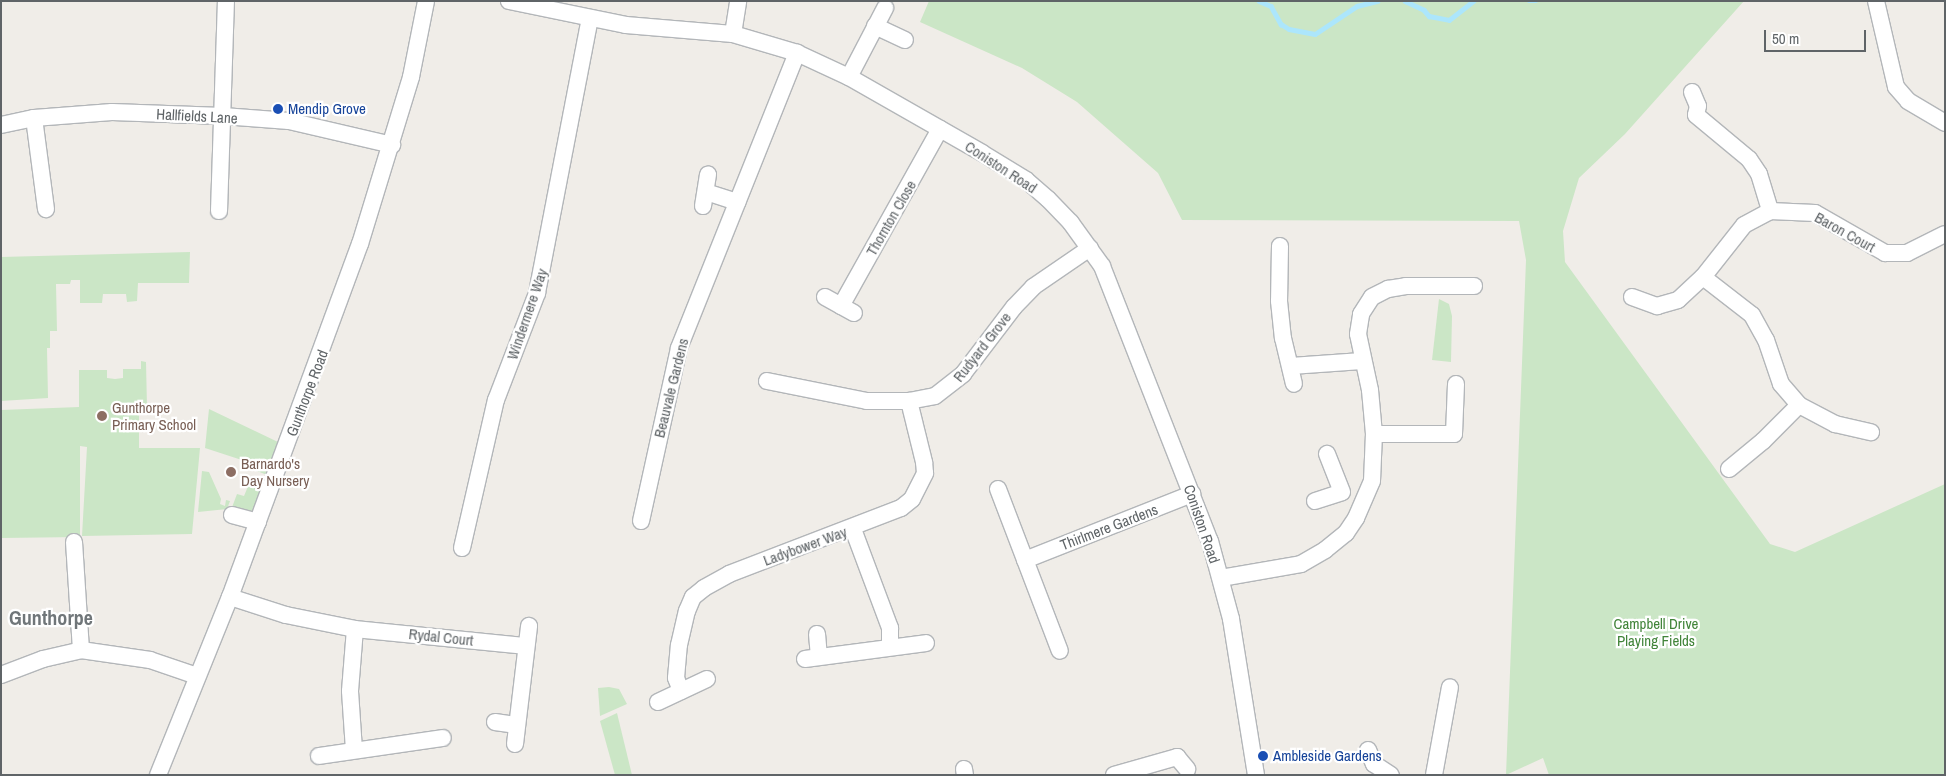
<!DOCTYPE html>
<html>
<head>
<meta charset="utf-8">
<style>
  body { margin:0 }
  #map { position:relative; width:1946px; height:776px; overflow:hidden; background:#f0ede8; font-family:"Archivo Narrow",sans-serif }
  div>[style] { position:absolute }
  .green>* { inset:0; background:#cbe6c6 }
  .stream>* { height:4.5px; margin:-2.25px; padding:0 2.25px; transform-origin:2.25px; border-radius:2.25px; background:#ace6fc }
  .roads { filter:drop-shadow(1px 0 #b3b6b9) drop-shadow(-1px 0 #b3b6b9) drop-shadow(0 1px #b3b6b9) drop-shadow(0 -1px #b3b6b9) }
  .minor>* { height:16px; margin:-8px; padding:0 8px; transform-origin:8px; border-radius:8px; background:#fff }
  .dots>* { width:14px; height:14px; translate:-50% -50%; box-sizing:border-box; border:2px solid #fff; border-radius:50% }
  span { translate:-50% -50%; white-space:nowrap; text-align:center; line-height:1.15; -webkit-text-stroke:4.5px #fff; paint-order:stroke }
  .transit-label { font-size:15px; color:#164399 }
  .left { translate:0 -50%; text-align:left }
  .street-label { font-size:15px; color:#5f6467 }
  .education-label { font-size:15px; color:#785e54 }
  .park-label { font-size:15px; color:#418439 }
  .district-label { font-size:20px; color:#707679; font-weight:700 }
  .frame { position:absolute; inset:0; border:2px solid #5f6467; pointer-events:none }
  .scale { position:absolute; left:1764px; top:30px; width:102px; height:22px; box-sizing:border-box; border:2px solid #5f6467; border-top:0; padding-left:6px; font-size:15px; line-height:18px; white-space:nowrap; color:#5f6467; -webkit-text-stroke:4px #fff; paint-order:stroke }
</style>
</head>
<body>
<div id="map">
  <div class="green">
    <div style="clip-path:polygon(929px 1px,1744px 1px,1625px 134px,1579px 178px,1563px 231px,1565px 262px,1770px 544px,1795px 552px,1945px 484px,1945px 775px,1549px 775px,1543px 758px,1506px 775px,1526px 260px,1519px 221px,1182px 220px,1158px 173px,1077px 102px,1022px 68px,920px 22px)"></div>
    <div style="clip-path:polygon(190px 252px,189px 283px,138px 283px,137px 301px,127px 302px,126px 294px,103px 294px,102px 303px,80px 303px,80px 280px,71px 280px,70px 284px,56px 284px,57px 331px,50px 331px,50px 348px,47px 348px,48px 398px,1px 401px,1px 257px)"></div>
    <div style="clip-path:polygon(1439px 299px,1449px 304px,1452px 316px,1451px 362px,1432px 360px)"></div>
    <div style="clip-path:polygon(141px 361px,146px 362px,147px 407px,139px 408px,139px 448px,200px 448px,192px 534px,82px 536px,87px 447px,80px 446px,80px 537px,1px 538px,1px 410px,79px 407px,79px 370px,107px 370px,107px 378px,115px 379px,123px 378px,123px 369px,141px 369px)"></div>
    <div style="clip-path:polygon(209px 409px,278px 442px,267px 475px,252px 469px,254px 464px,205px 448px)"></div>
    <div style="clip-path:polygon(202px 471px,209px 472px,221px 499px,220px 504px,225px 506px,226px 500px,230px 501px,227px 509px,198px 512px)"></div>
    <div style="clip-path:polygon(249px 484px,262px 488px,252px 517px,231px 510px,237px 494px,244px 496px)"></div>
    <div style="clip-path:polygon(609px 687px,619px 689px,627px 704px,600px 716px,598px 688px)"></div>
    <div style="clip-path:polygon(617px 713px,632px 775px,615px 775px,600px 721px)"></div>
  </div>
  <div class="stream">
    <div style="left:1259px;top:1px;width:13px;rotate:23deg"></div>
    <div style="left:1271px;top:6px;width:21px;rotate:61deg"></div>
    <div style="left:1281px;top:24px;width:9px;rotate:32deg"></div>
    <div style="left:1289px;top:29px;width:26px;rotate:11deg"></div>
    <div style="left:1315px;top:34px;width:50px;rotate:-33.7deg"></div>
    <div style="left:1357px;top:6px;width:21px;rotate:-14deg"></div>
    <div style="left:1405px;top:1px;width:21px;rotate:25deg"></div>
    <div style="left:1424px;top:10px;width:8px;rotate:50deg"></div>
    <div style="left:1429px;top:16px;width:20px;rotate:11deg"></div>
    <div style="left:1449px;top:20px;width:31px;rotate:-38deg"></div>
    <div style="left:1529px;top:1px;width:7px"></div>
  </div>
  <div class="roads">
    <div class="minor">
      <div style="left:509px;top:1px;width:119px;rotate:11.6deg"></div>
      <div style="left:626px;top:25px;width:107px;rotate:4.8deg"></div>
      <div style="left:733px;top:34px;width:67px;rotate:16.5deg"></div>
      <div style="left:797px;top:53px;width:57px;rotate:24.8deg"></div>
      <div style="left:849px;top:77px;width:153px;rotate:29.7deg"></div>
      <div style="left:982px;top:153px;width:52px;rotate:31.5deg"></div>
      <div style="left:1026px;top:180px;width:29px;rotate:41deg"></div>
      <div style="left:1048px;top:199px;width:33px;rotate:46deg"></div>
      <div style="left:1071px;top:223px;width:53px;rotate:54.2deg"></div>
      <div style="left:1102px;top:266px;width:295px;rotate:68.6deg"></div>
      <div style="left:1210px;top:541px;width:81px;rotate:74.9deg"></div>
      <div style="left:1231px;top:619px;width:158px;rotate:80.9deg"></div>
      <div style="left:1876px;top:1px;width:88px;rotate:76.9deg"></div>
      <div style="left:1896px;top:87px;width:18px;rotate:49deg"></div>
      <div style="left:1908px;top:101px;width:43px;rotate:30.7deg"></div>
      <div style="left:875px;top:26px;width:33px;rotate:25deg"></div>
      <div style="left:733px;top:34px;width:33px;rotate:-81deg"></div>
      <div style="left:849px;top:77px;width:78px;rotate:-62.4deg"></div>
      <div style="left:1692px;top:92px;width:15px;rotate:67deg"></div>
      <div style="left:1698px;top:106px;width:9px;rotate:103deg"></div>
      <div style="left:1696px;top:115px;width:69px;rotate:39.7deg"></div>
      <div style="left:1749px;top:159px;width:18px;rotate:56deg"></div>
      <div style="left:1759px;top:174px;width:39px;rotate:73deg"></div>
      <div style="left:34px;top:118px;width:92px;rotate:82.5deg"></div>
      <div style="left:1px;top:125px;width:34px;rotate:-12deg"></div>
      <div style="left:34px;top:118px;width:78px;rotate:-4.4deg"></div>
      <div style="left:112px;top:112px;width:111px;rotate:2.1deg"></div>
      <div style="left:223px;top:116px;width:66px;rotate:4.3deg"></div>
      <div style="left:289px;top:121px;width:106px;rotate:13.1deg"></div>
      <div style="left:706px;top:192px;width:33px;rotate:18deg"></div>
      <div style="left:703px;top:206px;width:32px;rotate:-81deg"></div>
      <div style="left:219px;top:211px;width:210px;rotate:-88.1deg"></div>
      <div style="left:1280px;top:246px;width:55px;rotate:91deg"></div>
      <div style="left:1279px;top:301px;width:37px;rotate:84deg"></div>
      <div style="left:1283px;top:338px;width:47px;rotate:76.6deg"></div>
      <div style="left:1703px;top:277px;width:62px;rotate:37.8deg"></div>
      <div style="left:1752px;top:315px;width:29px;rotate:61deg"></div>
      <div style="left:1766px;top:340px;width:46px;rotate:71.2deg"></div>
      <div style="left:1781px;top:384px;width:28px;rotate:49deg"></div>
      <div style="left:1799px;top:405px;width:41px;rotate:27.8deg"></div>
      <div style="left:1835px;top:424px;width:37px;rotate:13deg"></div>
      <div style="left:825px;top:297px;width:33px;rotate:29deg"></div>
      <div style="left:1632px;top:297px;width:27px;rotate:20deg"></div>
      <div style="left:1657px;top:306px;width:22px;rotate:-16deg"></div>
      <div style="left:1678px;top:300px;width:34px;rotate:-43deg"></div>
      <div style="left:1703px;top:277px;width:66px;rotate:-51.7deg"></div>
      <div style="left:1744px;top:225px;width:30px;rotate:-28deg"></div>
      <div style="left:1770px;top:211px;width:45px;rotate:2.5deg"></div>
      <div style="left:1815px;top:213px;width:81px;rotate:29.7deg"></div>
      <div style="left:1885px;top:253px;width:22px"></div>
      <div style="left:1907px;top:253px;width:42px;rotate:-26.6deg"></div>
      <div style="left:841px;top:306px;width:203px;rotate:-60.8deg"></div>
      <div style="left:1291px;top:366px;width:71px;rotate:-4deg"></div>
      <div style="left:767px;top:381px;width:102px;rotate:11.3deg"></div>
      <div style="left:867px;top:401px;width:42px"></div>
      <div style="left:909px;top:401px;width:26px;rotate:-11deg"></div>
      <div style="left:935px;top:396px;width:36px;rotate:-38deg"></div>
      <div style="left:963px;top:374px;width:84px;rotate:-52.7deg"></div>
      <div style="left:1014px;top:307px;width:28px;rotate:-46deg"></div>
      <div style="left:1033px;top:287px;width:69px;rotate:-34.4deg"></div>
      <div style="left:1374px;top:434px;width:80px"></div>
      <div style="left:1454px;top:434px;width:50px;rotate:-87.7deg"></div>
      <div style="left:1729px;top:469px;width:44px;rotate:-39.5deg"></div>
      <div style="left:1763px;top:441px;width:51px;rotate:-45deg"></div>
      <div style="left:998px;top:489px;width:173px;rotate:69.1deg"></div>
      <div style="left:1315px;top:501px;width:28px;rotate:-18deg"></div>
      <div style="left:1342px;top:492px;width:41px;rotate:-111.5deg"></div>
      <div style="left:232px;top:515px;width:27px;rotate:15deg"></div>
      <div style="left:641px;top:521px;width:177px;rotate:-77.6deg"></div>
      <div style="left:679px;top:348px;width:318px;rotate:-68.2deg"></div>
      <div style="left:853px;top:529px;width:106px;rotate:69.5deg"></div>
      <div style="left:890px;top:628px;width:17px;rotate:90deg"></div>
      <div style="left:74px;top:542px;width:108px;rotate:86.3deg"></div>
      <div style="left:462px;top:548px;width:152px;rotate:-77.1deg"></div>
      <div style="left:496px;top:400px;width:115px;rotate:-69deg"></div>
      <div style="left:537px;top:293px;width:280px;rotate:-79.1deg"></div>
      <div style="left:1025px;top:560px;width:180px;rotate:-21.6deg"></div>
      <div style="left:1221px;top:578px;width:81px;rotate:-9.9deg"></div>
      <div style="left:1301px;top:564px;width:28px;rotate:-30deg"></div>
      <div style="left:1325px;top:550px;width:27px;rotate:-39deg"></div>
      <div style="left:1346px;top:533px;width:18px;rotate:-56deg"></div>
      <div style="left:1356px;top:518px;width:40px;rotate:-66.6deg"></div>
      <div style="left:1372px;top:481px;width:47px;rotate:-87.6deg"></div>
      <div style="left:1374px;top:434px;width:44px;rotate:-95.2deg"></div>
      <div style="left:1370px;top:390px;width:57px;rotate:-102.1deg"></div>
      <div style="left:1358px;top:334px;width:20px;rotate:-81deg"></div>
      <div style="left:1361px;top:314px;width:20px;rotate:-57deg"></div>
      <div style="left:1372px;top:297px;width:18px;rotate:-27deg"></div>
      <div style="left:1388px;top:289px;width:18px;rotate:-9deg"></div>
      <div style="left:1406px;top:286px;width:68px"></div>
      <div style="left:230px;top:597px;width:59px;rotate:17.8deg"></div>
      <div style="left:286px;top:615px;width:70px;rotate:11.5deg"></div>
      <div style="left:355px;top:629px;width:172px;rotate:5.7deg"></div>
      <div style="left:817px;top:634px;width:22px;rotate:85deg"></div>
      <div style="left:805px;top:659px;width:122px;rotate:-7.5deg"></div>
      <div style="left:1px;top:675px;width:45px;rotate:-20.9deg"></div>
      <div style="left:43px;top:659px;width:39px;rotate:-13deg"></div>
      <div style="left:81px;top:650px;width:70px;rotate:8.2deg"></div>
      <div style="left:150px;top:660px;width:50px;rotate:18.8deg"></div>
      <div style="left:681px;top:691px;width:14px;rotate:-111deg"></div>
      <div style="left:676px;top:678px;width:33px;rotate:-85deg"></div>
      <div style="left:679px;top:645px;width:35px;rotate:-77deg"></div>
      <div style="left:687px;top:611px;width:15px;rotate:-67deg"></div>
      <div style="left:693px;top:597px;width:14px;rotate:-39deg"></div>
      <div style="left:704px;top:588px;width:29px;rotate:-29deg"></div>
      <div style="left:729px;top:574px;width:184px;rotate:-21deg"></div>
      <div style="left:901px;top:508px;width:14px;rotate:-39deg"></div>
      <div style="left:912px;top:499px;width:29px;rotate:-63deg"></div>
      <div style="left:925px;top:473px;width:11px;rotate:-95deg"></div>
      <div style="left:924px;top:462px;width:63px;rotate:-103.8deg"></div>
      <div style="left:658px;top:702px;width:54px;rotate:-25.1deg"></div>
      <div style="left:495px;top:722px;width:22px;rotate:8deg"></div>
      <div style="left:515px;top:744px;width:119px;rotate:-83.2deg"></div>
      <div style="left:354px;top:750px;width:59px;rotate:-93.9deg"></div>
      <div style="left:350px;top:691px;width:62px;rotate:-85.4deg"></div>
      <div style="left:1368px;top:750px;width:15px;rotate:67deg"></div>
      <div style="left:1374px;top:764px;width:20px;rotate:33deg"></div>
      <div style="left:319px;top:756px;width:125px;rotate:-8.3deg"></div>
      <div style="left:964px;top:769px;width:6px;rotate:81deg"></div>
      <div style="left:158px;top:775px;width:192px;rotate:-68deg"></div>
      <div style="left:230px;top:597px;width:376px;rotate:-69.8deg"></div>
      <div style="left:360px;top:244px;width:175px;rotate:-73deg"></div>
      <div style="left:411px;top:77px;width:77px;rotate:-78.8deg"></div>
      <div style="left:1114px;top:775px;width:66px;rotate:-15.9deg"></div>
      <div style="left:1177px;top:757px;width:16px;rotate:50deg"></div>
      <div style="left:1434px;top:775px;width:89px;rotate:-79.7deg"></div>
    </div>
  </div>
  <div class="dots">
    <div style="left:278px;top:109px;background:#1a4fb4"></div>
    <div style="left:102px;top:416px;background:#8d6e63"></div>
    <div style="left:231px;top:472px;background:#8d6e63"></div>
    <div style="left:1263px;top:756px;background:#1a4fb4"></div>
  </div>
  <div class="transit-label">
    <span class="left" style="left:288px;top:109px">Mendip Grove</span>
    <span class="left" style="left:1273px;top:756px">Ambleside Gardens</span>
  </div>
  <div class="street-label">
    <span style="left:197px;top:116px;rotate:3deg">Hallfields Lane</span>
    <span style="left:1001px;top:167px;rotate:33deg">Coniston Road</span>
    <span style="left:891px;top:218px;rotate:-60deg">Thornton Close</span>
    <span style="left:1845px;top:232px;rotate:29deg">Baron Court</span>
    <span style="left:527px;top:314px;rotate:-71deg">Windermere Way</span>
    <span style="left:982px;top:347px;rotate:-52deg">Rudyard Grove</span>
    <span style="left:671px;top:388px;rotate:-76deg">Beauvale Gardens</span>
    <span style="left:307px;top:393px;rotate:-69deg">Gunthorpe Road</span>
    <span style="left:1202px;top:524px;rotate:71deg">Coniston Road</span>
    <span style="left:1109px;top:527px;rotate:-21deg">Thirlmere Gardens</span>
    <span style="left:805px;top:546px;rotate:-20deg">Ladybower Way</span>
    <span style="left:441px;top:637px;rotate:6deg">Rydal Court</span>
  </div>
  <div class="education-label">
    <span class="left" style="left:112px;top:416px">Gunthorpe<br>Primary School</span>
    <span class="left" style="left:241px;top:472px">Barnardo's<br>Day Nursery</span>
  </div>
  <div class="park-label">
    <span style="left:1656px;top:632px">Campbell Drive<br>Playing Fields</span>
  </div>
  <div class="district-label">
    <span style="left:51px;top:617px">Gunthorpe</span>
  </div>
  <div class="frame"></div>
  <div class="scale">50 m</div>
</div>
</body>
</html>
